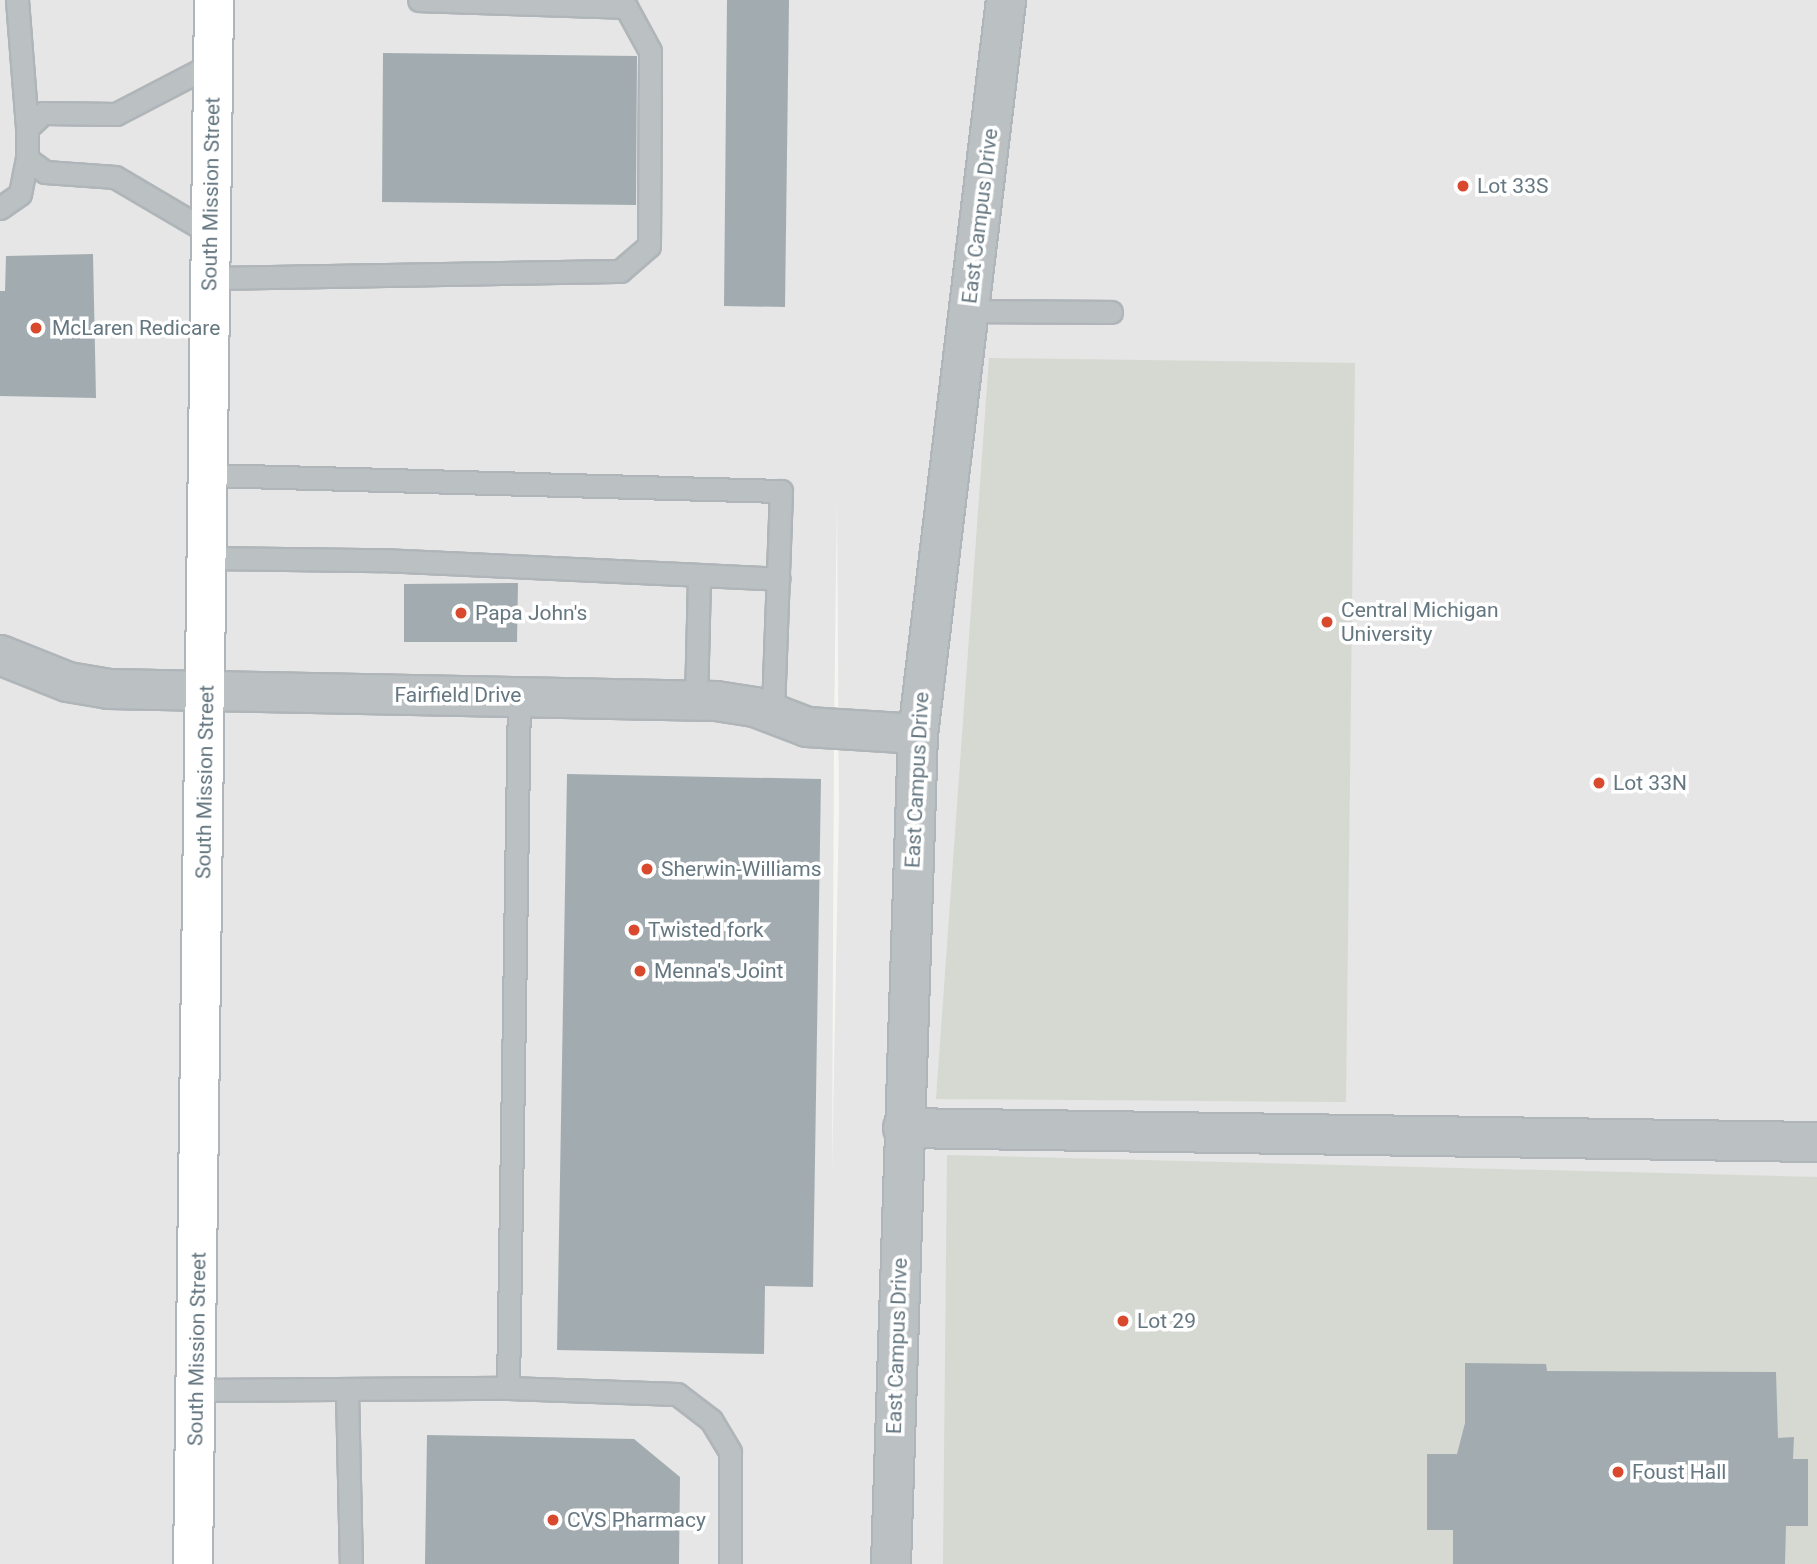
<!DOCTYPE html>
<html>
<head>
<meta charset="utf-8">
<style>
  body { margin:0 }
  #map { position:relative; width:1817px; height:1564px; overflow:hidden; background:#f5f5f1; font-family:Roboto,sans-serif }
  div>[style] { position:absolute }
  .built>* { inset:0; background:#e5e6e5 }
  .green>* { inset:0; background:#d5d9d1 }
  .building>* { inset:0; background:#a2acb0 }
  .roads { filter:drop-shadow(2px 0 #afb5b8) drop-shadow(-2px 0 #afb5b8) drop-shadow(0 2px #afb5b8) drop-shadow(0 -2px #afb5b8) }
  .service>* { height:21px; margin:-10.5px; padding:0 10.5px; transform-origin:10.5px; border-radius:10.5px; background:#bbc0c3 }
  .minor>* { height:38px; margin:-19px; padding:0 19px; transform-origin:19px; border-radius:19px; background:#bbc0c3 }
  .tertiary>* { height:38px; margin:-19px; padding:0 19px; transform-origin:19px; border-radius:19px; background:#bbc0c3 }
  .primary>* { height:38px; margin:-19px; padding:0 19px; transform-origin:19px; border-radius:19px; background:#fff }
  .dots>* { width:19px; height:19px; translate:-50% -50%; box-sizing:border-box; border:4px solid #fff; border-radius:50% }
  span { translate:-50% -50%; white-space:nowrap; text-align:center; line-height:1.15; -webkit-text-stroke:7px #fff; paint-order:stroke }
  .poi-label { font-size:21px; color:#657781 }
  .left { translate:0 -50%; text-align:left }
  .street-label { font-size:21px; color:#657781 }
</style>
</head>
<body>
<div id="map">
  <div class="built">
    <div style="clip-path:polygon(evenodd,0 0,1817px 0,1817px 1564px,0 1564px,0 0,837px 497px,839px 809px,832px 1175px,834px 729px,837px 497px)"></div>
  </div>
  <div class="green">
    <div style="clip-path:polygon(989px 358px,1355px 363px,1346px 1102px,936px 1099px)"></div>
    <div style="clip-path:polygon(947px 1155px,1817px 1177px,1817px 1564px,943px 1564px)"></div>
  </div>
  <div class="building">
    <div style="clip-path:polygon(727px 0,789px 0,785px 307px,724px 306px)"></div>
    <div style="clip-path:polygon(383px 53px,637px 56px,636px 205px,382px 202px)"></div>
    <div style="clip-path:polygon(93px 254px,96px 398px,0 396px,0 291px,5px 291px,6px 256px)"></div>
    <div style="clip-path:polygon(518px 583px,517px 642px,404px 642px,404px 584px)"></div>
    <div style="clip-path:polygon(567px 774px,821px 779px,813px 1287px,765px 1286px,764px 1354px,557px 1350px)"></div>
    <div style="clip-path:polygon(1465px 1363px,1546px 1364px,1547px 1371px,1776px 1372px,1778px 1438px,1794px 1437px,1793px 1459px,1808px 1459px,1808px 1526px,1786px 1526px,1785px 1564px,1453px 1564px,1453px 1530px,1427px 1530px,1427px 1454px,1457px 1454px,1465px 1423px)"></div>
    <div style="clip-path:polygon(427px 1435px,634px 1439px,680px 1477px,679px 1564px,425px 1564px)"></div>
  </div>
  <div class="roads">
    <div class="service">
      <div style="left:17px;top:0;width:128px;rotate:85.5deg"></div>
      <div style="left:0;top:208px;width:24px;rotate:-35deg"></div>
      <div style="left:20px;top:194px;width:36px;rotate:-79deg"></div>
      <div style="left:210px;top:233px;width:110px;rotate:-149.5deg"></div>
      <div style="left:115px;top:177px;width:70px;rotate:-175.9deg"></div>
      <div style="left:45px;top:172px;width:22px;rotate:-144deg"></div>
      <div style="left:27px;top:159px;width:31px;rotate:-90deg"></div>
      <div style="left:27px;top:128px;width:22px;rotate:-43deg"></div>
      <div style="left:43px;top:113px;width:73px;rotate:0.8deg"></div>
      <div style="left:116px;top:114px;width:110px;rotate:-27.5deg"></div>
      <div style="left:209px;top:278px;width:411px;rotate:-1deg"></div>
      <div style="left:620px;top:271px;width:38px;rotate:-41deg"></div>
      <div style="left:649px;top:246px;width:195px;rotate:-89.7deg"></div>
      <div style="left:650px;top:51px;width:50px;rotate:-118.6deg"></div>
      <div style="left:626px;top:7px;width:207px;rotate:-178.1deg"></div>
      <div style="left:969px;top:311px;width:142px;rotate:0.4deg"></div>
      <div style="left:208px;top:475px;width:573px;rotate:1.6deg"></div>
      <div style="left:781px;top:491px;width:222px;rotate:92.1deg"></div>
      <div style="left:207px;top:558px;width:175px;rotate:0.7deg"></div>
      <div style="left:382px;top:560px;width:397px;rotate:2.7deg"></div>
      <div style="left:696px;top:701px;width:122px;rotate:-88.6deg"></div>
      <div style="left:508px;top:1388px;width:693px;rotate:-89.09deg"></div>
      <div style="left:197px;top:1390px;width:311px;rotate:-0.4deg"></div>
      <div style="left:508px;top:1388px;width:169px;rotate:2deg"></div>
      <div style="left:677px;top:1394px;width:43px;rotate:37.4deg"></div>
      <div style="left:711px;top:1420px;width:37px;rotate:59deg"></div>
      <div style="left:730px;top:1452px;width:112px;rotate:90deg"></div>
      <div style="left:347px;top:1392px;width:172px;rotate:88.7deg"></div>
    </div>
    <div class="minor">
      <div style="left:0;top:655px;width:73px;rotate:21.7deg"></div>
      <div style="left:68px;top:682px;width:42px;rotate:9.7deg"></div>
      <div style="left:109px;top:689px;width:607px;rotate:1.13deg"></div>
      <div style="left:716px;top:701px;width:39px;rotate:9deg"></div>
      <div style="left:755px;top:707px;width:56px;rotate:21deg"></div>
      <div style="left:807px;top:727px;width:111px;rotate:3.6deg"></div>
      <div style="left:903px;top:1128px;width:914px;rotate:0.88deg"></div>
    </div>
    <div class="tertiary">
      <div style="left:891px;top:1564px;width:830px;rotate:-88.14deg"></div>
      <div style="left:918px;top:734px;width:739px;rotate:-83.16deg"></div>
    </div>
    <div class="primary">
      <div style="left:193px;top:1564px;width:1564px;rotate:-89.23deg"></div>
    </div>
  </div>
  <div class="dots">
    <div style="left:1463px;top:186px;background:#d8492e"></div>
    <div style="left:36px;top:328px;background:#d8492e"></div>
    <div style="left:461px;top:613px;background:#d8492e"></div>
    <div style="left:1327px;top:622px;background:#d8492e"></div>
    <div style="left:1599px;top:783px;background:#d8492e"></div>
    <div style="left:647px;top:869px;background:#d8492e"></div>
    <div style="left:634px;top:930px;background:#d8492e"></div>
    <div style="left:640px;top:971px;background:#d8492e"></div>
    <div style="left:1123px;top:1321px;background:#d8492e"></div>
    <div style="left:1618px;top:1472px;background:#d8492e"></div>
    <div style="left:553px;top:1520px;background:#d8492e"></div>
  </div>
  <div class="poi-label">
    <span class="left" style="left:1477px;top:186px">Lot 33S</span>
    <span class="left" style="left:52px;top:328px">McLaren Redicare</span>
    <span class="left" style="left:1341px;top:622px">Central Michigan<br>University</span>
    <span class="left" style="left:475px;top:613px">Papa John's</span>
    <span class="left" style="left:1613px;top:783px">Lot 33N</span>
    <span class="left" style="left:661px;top:869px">Sherwin-Williams</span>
    <span class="left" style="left:648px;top:930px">Twisted fork</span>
    <span class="left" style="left:654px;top:971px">Menna's Joint</span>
    <span class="left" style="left:1137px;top:1321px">Lot 29</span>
    <span class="left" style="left:1632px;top:1472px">Foust Hall</span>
    <span class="left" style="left:567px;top:1520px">CVS Pharmacy</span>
  </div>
  <div class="street-label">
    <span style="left:211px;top:194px;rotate:-89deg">South Mission Street</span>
    <span style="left:980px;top:216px;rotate:-83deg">East Campus Drive</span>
    <span style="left:458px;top:695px">Fairfield Drive</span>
    <span style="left:917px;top:780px;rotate:-87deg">East Campus Drive</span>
    <span style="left:205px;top:782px;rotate:-89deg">South Mission Street</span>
    <span style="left:897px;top:1346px;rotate:-88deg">East Campus Drive</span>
    <span style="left:197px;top:1349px;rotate:-89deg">South Mission Street</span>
  </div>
</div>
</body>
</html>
